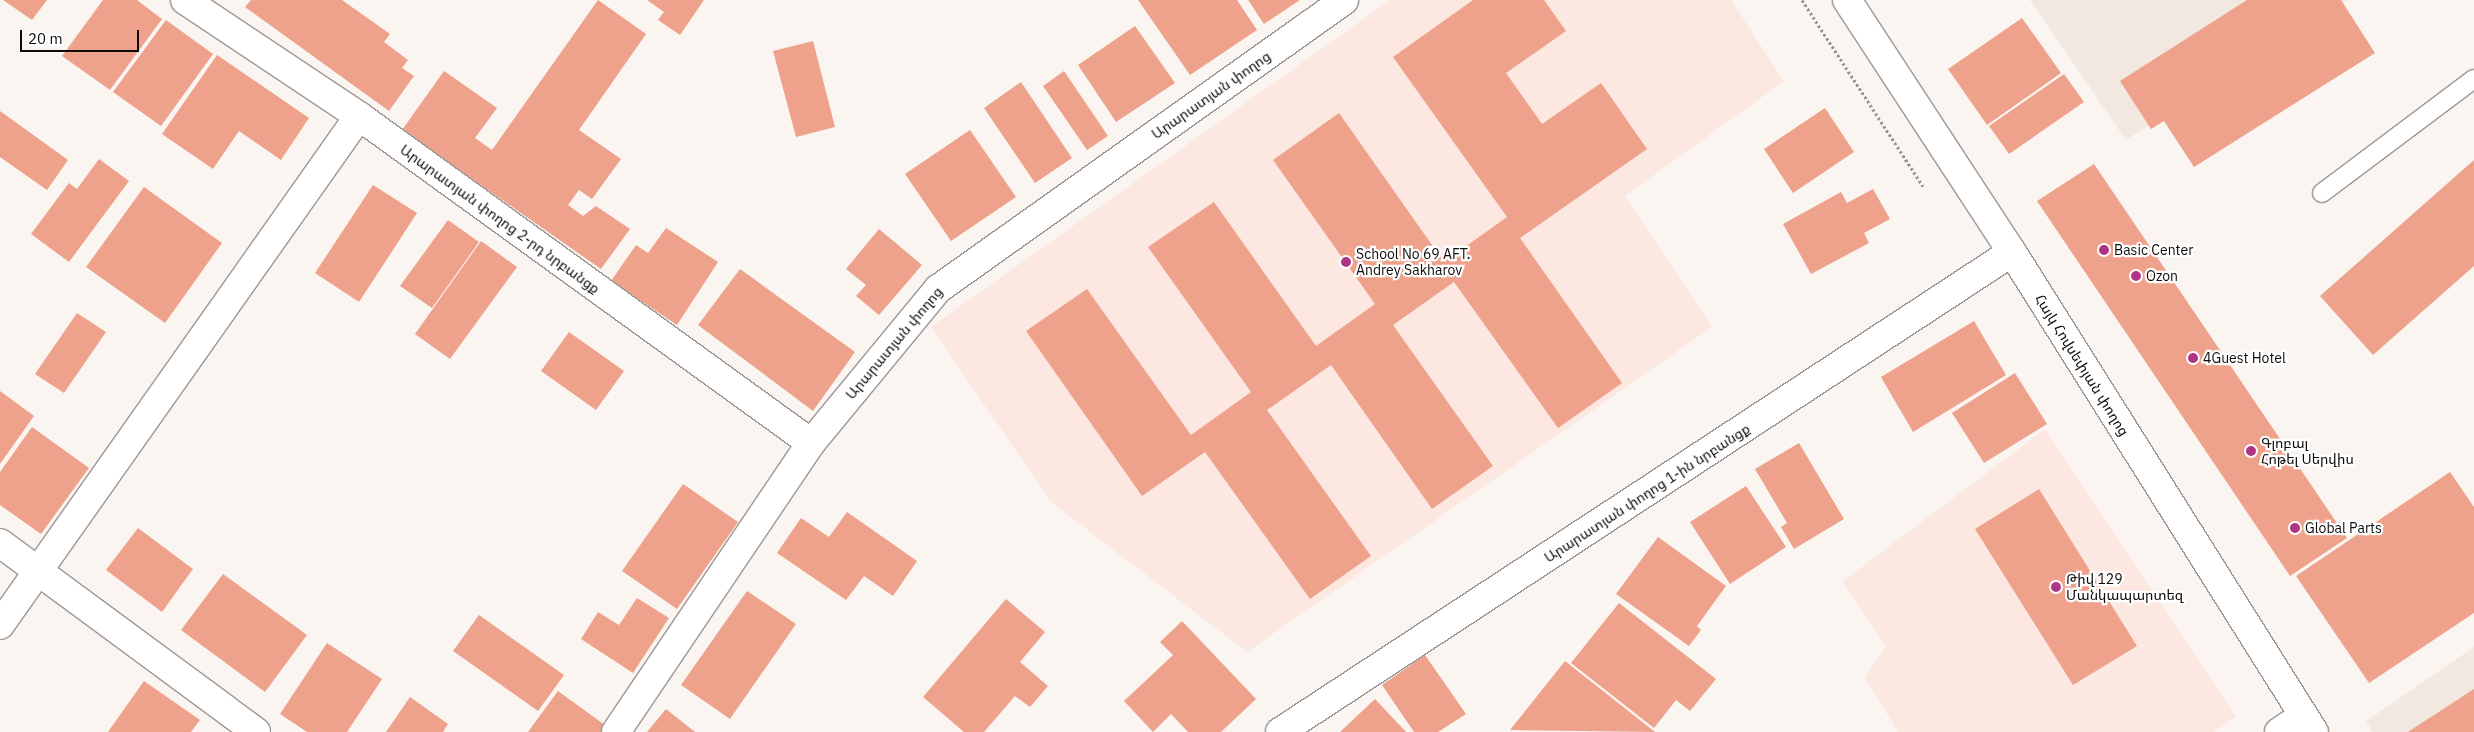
<!DOCTYPE html>
<html>
<head>
<meta charset="utf-8">
<style>
  body { margin:0 }
  #map { position:relative; width:2474px; height:732px; overflow:hidden; background:#faf5f1; font-family:"IBM Plex Sans","Noto Sans Armenian",sans-serif }
  div>[style] { position:absolute }
  .built>* { inset:0; background:#f3e8df }
  .education>* { inset:0; background:#fce8e1 }
  .building>* { inset:0; background:#eea18b }
  .path>* { height:3px; margin-top:-1.5px; transform-origin:0; background:repeating-linear-gradient(90deg,#979391 0 2.5px,transparent 0 5px) }
  .roads { filter:drop-shadow(1px 0 #9d9895) drop-shadow(-1px 0 #9d9895) drop-shadow(0 1px #9d9895) drop-shadow(0 -1px #9d9895) }
  .lane>* { height:18px; margin:-9px; padding:0 9px; transform-origin:9px; border-radius:9px; background:#fff }
  .street>* { height:28px; margin:-14px; padding:0 14px; transform-origin:14px; border-radius:14px; background:#fff }
  .secondary>* { height:28px; margin:-14px; padding:0 14px; transform-origin:14px; border-radius:14px; background:#fff }
  .dots>* { width:14px; height:14px; translate:-50% -50%; box-sizing:border-box; border:2px solid #fff; border-radius:50% }
  span { translate:-50% -50%; white-space:nowrap; text-align:center; line-height:1.15; -webkit-text-stroke:4.5px #fff; paint-order:stroke }
  .street-label { font-size:14px; color:#0e0c0b }
  .poi-label { font-size:14px; color:#0e0c0b }
  .left { translate:0 -50%; text-align:left }
  .scale { position:absolute; left:20px; top:30px; width:119px; height:22px; box-sizing:border-box; border:2px solid #0e0c0b; border-top:0; padding-left:6px; font-size:15px; line-height:18px; white-space:nowrap; color:#0e0c0b; -webkit-text-stroke:4px #fff; paint-order:stroke }
</style>
</head>
<body>
<div id="map">
  <div class="built">
    <div style="clip-path:polygon(2030px 0,2347px 0,2126px 140px)"></div>
    <div style="clip-path:polygon(2474px 647px,2474px 732px,2373px 732px,2366px 721px)"></div>
  </div>
  <div class="education">
    <div style="clip-path:polygon(1390px 0,1731px 0,1784px 81px,1625px 196px,1712px 327px,1247px 652px,1051px 502px,931px 327px)"></div>
    <div style="clip-path:polygon(2045px 429px,2236px 716px,2214px 732px,1898px 732px,1865px 678px,1886px 646px,1842px 582px)"></div>
  </div>
  <div class="building">
    <div style="clip-path:polygon(3px 0,47px 0,32px 20px)"></div>
    <div style="clip-path:polygon(103px 0,137px 0,162px 19px,110px 90px,62px 56px)"></div>
    <div style="clip-path:polygon(251px 0,342px 0,390px 34px,384px 42px,408px 60px,402px 68px,414px 76px,389px 111px,245px 7px)"></div>
    <div style="clip-path:polygon(598px 0,646px 34px,579px 130px,621px 159px,592px 199px,579px 190px,568px 205px,583px 216px,596px 206px,630px 229px,601px 269px,402px 130px,444px 71px,497px 108px,475px 138px,492px 150px)"></div>
    <div style="clip-path:polygon(647px 0,704px 0,680px 35px,658px 20px,664px 12px)"></div>
    <div style="clip-path:polygon(1138px 0,1237px 0,1257px 30px,1190px 75px)"></div>
    <div style="clip-path:polygon(1248px 0,1300px 0,1264px 24px)"></div>
    <div style="clip-path:polygon(1473px 0,1544px 0,1566px 31px,1506px 73px,1542px 124px,1601px 83px,1647px 149px,1520px 238px,1622px 383px,1558px 428px,1454px 282px,1393px 325px,1493px 466px,1432px 509px,1331px 365px,1267px 410px,1371px 556px,1310px 599px,1205px 452px,1142px 496px,1026px 331px,1087px 289px,1191px 435px,1251px 392px,1148px 247px,1214px 202px,1316px 346px,1375px 304px,1273px 160px,1339px 113px,1444px 262px,1507px 217px,1393px 57px)"></div>
    <div style="clip-path:polygon(2247px 0,2341px 0,2375px 53px,2194px 167px,2164px 121px,2151px 129px,2120px 81px)"></div>
    <div style="clip-path:polygon(2022px 18px,2061px 73px,1987px 125px,1948px 69px)"></div>
    <div style="clip-path:polygon(166px 20px,213px 54px,161px 126px,113px 92px)"></div>
    <div style="clip-path:polygon(1135px 26px,1175px 83px,1116px 122px,1078px 65px)"></div>
    <div style="clip-path:polygon(813px 41px,835px 127px,796px 137px,773px 51px)"></div>
    <div style="clip-path:polygon(217px 55px,309px 118px,281px 160px,239px 131px,213px 169px,162px 134px)"></div>
    <div style="clip-path:polygon(1064px 71px,1108px 136px,1087px 150px,1043px 86px)"></div>
    <div style="clip-path:polygon(2064px 74px,2084px 102px,2009px 154px,1989px 126px)"></div>
    <div style="clip-path:polygon(1021px 82px,1072px 158px,1035px 183px,984px 108px)"></div>
    <div style="clip-path:polygon(1825px 108px,1854px 152px,1793px 193px,1764px 149px)"></div>
    <div style="clip-path:polygon(0 111px,68px 160px,47px 190px,0 157px)"></div>
    <div style="clip-path:polygon(970px 130px,1016px 197px,951px 241px,905px 174px)"></div>
    <div style="clip-path:polygon(99px 159px,129px 181px,69px 262px,31px 234px,69px 183px,77px 189px)"></div>
    <div style="clip-path:polygon(2474px 160px,2474px 266px,2373px 355px,2320px 296px)"></div>
    <div style="clip-path:polygon(2094px 164px,2347px 538px,2290px 576px,2037px 201px)"></div>
    <div style="clip-path:polygon(373px 185px,417px 213px,359px 302px,315px 273px)"></div>
    <div style="clip-path:polygon(144px 187px,222px 243px,165px 323px,86px 267px)"></div>
    <div style="clip-path:polygon(1873px 189px,1890px 219px,1864px 233px,1869px 243px,1811px 274px,1783px 224px,1841px 192px,1847px 203px)"></div>
    <div style="clip-path:polygon(448px 220px,479px 242px,432px 308px,400px 286px)"></div>
    <div style="clip-path:polygon(666px 228px,718px 262px,677px 325px,611px 281px,636px 245px,648px 253px)"></div>
    <div style="clip-path:polygon(879px 229px,922px 265px,879px 315px,856px 296px,866px 285px,846px 269px)"></div>
    <div style="clip-path:polygon(481px 241px,517px 267px,450px 359px,415px 334px)"></div>
    <div style="clip-path:polygon(740px 269px,855px 352px,813px 411px,698px 325px)"></div>
    <div style="clip-path:polygon(77px 313px,106px 332px,64px 393px,35px 374px)"></div>
    <div style="clip-path:polygon(1974px 321px,2006px 375px,1913px 432px,1881px 377px)"></div>
    <div style="clip-path:polygon(569px 332px,624px 371px,596px 410px,541px 371px)"></div>
    <div style="clip-path:polygon(2015px 373px,2047px 424px,1984px 463px,1952px 413px)"></div>
    <div style="clip-path:polygon(0 391px,34px 416px,0 464px)"></div>
    <div style="clip-path:polygon(32px 427px,89px 468px,41px 534px,0 505px,0 472px)"></div>
    <div style="clip-path:polygon(1799px 443px,1844px 519px,1794px 549px,1781px 527px,1787px 523px,1755px 469px)"></div>
    <div style="clip-path:polygon(2450px 472px,2474px 507px,2474px 613px,2369px 683px,2296px 576px)"></div>
    <div style="clip-path:polygon(683px 484px,738px 522px,677px 609px,622px 571px)"></div>
    <div style="clip-path:polygon(1746px 486px,1786px 547px,1730px 584px,1690px 522px)"></div>
    <div style="clip-path:polygon(2039px 489px,2137px 646px,2073px 685px,1975px 529px)"></div>
    <div style="clip-path:polygon(847px 512px,917px 561px,893px 596px,864px 576px,846px 600px,777px 553px,801px 518px,829px 537px)"></div>
    <div style="clip-path:polygon(138px 528px,193px 569px,162px 612px,106px 570px)"></div>
    <div style="clip-path:polygon(1658px 537px,1726px 586px,1697px 626px,1701px 630px,1689px 646px,1616px 594px)"></div>
    <div style="clip-path:polygon(223px 574px,307px 635px,265px 692px,181px 630px)"></div>
    <div style="clip-path:polygon(747px 591px,796px 624px,730px 719px,681px 685px)"></div>
    <div style="clip-path:polygon(637px 598px,669px 618px,633px 673px,581px 639px,598px 612px,619px 625px)"></div>
    <div style="clip-path:polygon(1006px 599px,1045px 632px,1020px 662px,1048px 686px,1030px 707px,1015px 696px,984px 732px,964px 732px,923px 697px)"></div>
    <div style="clip-path:polygon(1619px 603px,1716px 679px,1690px 711px,1676px 700px,1654px 728px,1571px 663px)"></div>
    <div style="clip-path:polygon(479px 615px,564px 675px,538px 711px,453px 651px)"></div>
    <div style="clip-path:polygon(1182px 621px,1256px 699px,1221px 732px,1188px 732px,1171px 714px,1153px 732px,1124px 701px,1173px 655px,1160px 642px)"></div>
    <div style="clip-path:polygon(327px 643px,382px 679px,347px 732px,307px 732px,280px 714px)"></div>
    <div style="clip-path:polygon(1425px 655px,1466px 714px,1438px 732px,1414px 732px,1382px 685px)"></div>
    <div style="clip-path:polygon(1565px 661px,1655px 732px,1510px 730px)"></div>
    <div style="clip-path:polygon(144px 681px,200px 720px,191px 732px,108px 732px)"></div>
    <div style="clip-path:polygon(2474px 689px,2474px 732px,2408px 732px)"></div>
    <div style="clip-path:polygon(558px 691px,613px 731px,612px 732px,528px 732px)"></div>
    <div style="clip-path:polygon(410px 697px,448px 724px,443px 732px,386px 732px)"></div>
    <div style="clip-path:polygon(1375px 699px,1406px 732px,1340px 732px)"></div>
    <div style="clip-path:polygon(666px 709px,695px 732px,647px 732px)"></div>
  </div>
  <div class="path">
    <div style="left:1802px;top:0;width:222px;rotate:57deg"></div>
  </div>
  <div class="roads">
    <div class="lane">
      <div style="left:2322px;top:193px;width:190px;rotate:-36.9deg"></div>
    </div>
    <div class="street">
      <div style="left:185px;top:0;width:209px;rotate:33.7deg"></div>
      <div style="left:359px;top:116px;width:558px;rotate:35.88deg"></div>
      <div style="left:0;top:543px;width:318px;rotate:36.4deg"></div>
      <div style="left:0;top:625px;width:623px;rotate:-54.8deg"></div>
      <div style="left:1280px;top:732px;width:875px;rotate:-33.25deg"></div>
      <div style="left:2279px;top:732px;width:29px;rotate:-34deg"></div>
    </div>
    <div class="secondary">
      <div style="left:1847px;top:0;width:301px;rotate:56.8deg"></div>
      <div style="left:2012px;top:252px;width:567px;rotate:57.82deg"></div>
      <div style="left:616px;top:732px;width:349px;rotate:-56deg"></div>
      <div style="left:811px;top:443px;width:200px;rotate:-50.5deg"></div>
      <div style="left:938px;top:289px;width:498px;rotate:-35.4deg"></div>
    </div>
  </div>
  <div class="dots">
    <div style="left:2104px;top:250px;background:#af3486"></div>
    <div style="left:1346px;top:262px;background:#af3486"></div>
    <div style="left:2136px;top:276px;background:#af3486"></div>
    <div style="left:2193px;top:358px;background:#af3486"></div>
    <div style="left:2251px;top:451px;background:#af3486"></div>
    <div style="left:2295px;top:528px;background:#af3486"></div>
    <div style="left:2056px;top:587px;background:#af3486"></div>
  </div>
  <div class="street-label">
    <span style="left:1211px;top:95px;rotate:-35deg">Արարատյան փողոց</span>
    <span style="left:500px;top:219px;rotate:36deg">Արարատյան փողոց 2-րդ նրբանցք</span>
    <span style="left:894px;top:343px;rotate:-50deg">Արարատյան փողոց</span>
    <span style="left:2082px;top:365px;rotate:58deg">Հայկ Հովսեփյան փողոց</span>
    <span style="left:1647px;top:493px;rotate:-33deg">Արարատյան փողոց 1-ին նրբանցք</span>
  </div>
  <div class="poi-label">
    <span class="left" style="left:2114px;top:250px">Basic Center</span>
    <span class="left" style="left:1356px;top:262px">School No 69 AFT.<br>Andrey Sakharov</span>
    <span class="left" style="left:2146px;top:276px">Ozon</span>
    <span class="left" style="left:2203px;top:358px">4Guest Hotel</span>
    <span class="left" style="left:2261px;top:451px">Գլոբալ<br>Հոթել Սերվիս</span>
    <span class="left" style="left:2305px;top:528px">Global Parts</span>
    <span class="left" style="left:2066px;top:587px">Թիվ 129<br>Մանկապարտեզ</span>
  </div>
  <div class="scale">20 m</div>
</div>
</body>
</html>
